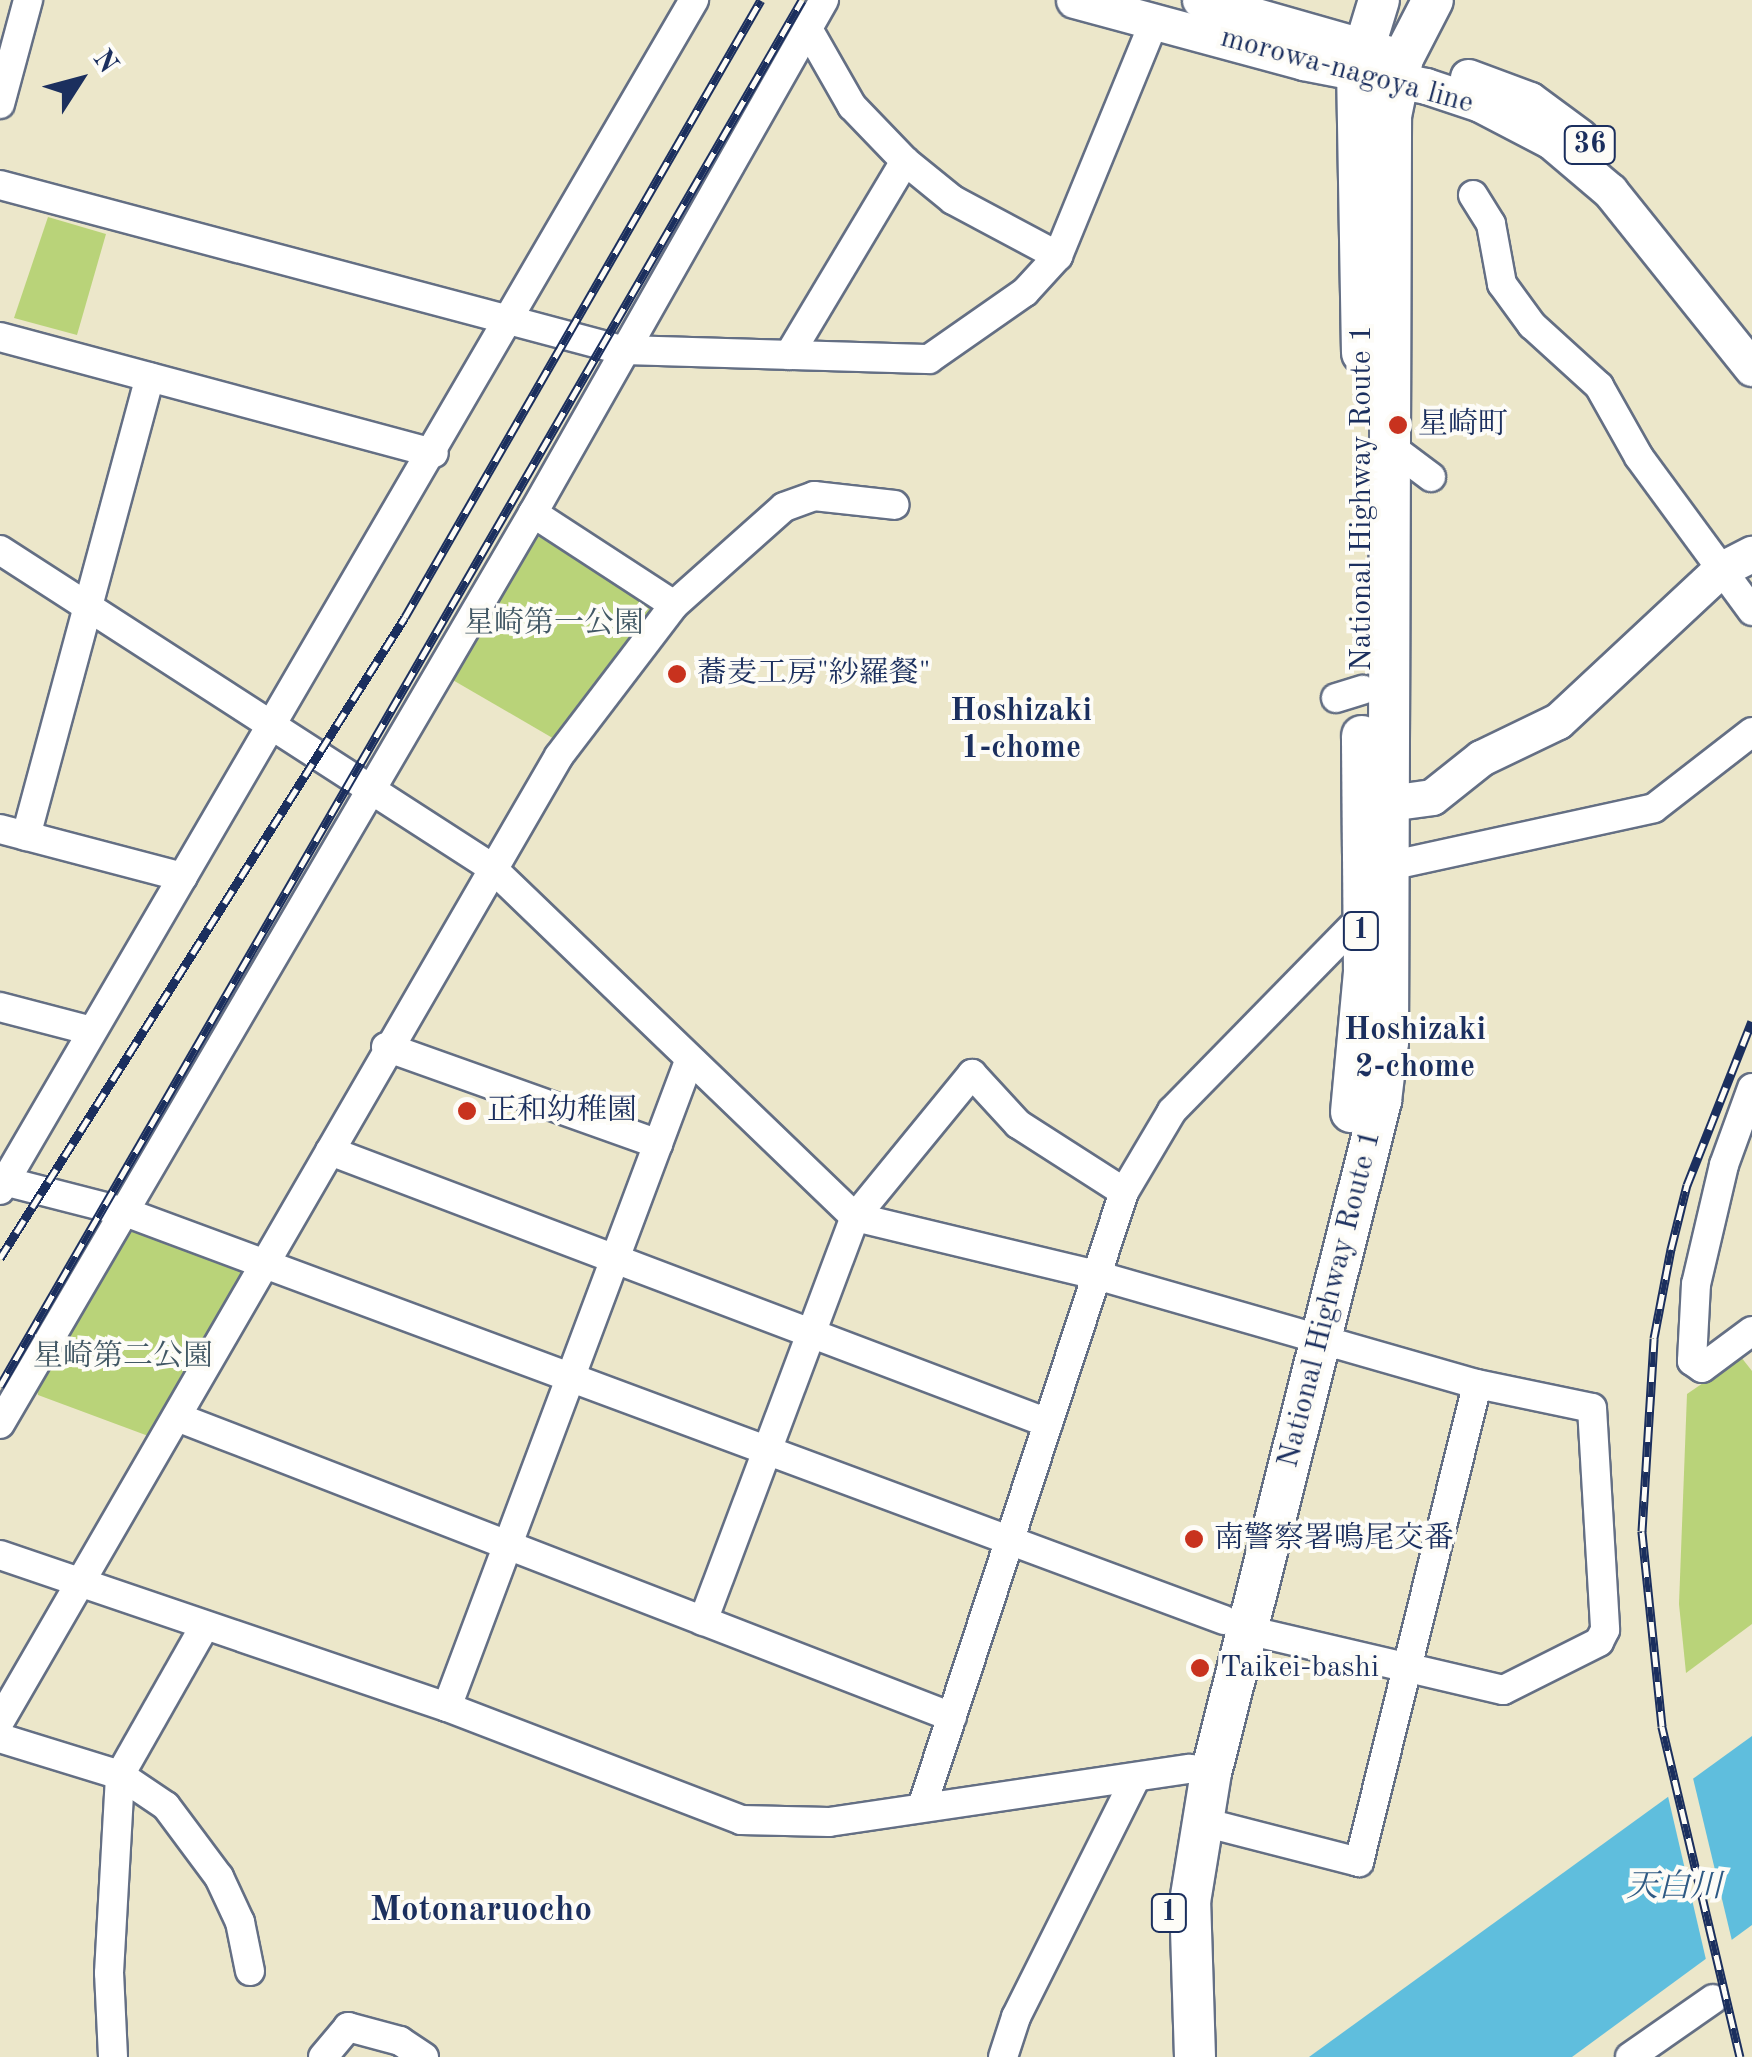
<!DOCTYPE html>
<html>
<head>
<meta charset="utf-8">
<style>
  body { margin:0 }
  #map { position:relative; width:1752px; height:2057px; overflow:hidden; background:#ece7ca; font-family:"Old Standard TT","Noto Serif JP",serif }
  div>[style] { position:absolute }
  .green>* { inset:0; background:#b9d379 }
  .water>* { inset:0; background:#5fbedd }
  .pier>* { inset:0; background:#ece7ca }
  .roads { filter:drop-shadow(2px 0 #646f84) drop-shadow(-2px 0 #646f84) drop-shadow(0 2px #646f84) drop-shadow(0 -2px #646f84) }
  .minor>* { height:28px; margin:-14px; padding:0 14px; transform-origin:14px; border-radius:14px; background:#fff }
  .major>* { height:35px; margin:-17.5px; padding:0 17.5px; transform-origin:17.5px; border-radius:17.5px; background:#fff }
  .highway>* { height:40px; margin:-20px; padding:0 20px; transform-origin:20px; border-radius:20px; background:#fff }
  .rail>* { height:9px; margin-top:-4.5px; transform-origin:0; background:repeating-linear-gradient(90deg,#fdfcf7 0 15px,#1b2f5e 0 30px); box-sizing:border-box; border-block:2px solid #1b2f5e }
  .dots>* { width:28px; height:28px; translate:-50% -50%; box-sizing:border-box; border:5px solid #fdfcf7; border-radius:50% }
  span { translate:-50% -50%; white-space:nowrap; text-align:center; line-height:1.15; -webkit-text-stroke:8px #fdfcf7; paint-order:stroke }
  .shield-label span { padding:2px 8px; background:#fdfcf7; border:2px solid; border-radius:8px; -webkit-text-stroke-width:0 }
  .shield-label { font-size:28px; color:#1b2f5e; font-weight:700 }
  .street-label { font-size:30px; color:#1b2f5e }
  .poi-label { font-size:30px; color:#1b2f5e }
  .left { translate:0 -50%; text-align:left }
  .park-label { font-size:30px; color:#425865 }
  .neighbourhood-label { font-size:32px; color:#1b2f5e; font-weight:700 }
  .water-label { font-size:32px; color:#2f5a84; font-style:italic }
  .quarter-label { font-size:35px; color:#1b2f5e; font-weight:700 }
  .north { position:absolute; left:30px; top:30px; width:100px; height:100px; -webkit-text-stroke:8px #fdfcf7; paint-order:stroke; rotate:54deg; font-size:28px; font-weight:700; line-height:40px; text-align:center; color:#1b2f5e }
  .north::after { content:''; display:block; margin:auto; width:35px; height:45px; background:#1b2f5e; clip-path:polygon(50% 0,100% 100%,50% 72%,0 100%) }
</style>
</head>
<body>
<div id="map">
  <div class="green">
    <div style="clip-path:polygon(48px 217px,106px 234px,77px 335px,14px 318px)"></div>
    <div style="clip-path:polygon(533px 526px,653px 602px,657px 611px,556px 740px,451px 679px)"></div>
    <div style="clip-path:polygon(133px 1227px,248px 1269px,151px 1437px,38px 1395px,35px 1380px,123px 1231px)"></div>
    <div style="clip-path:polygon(1741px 1357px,1752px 1371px,1752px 1624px,1686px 1673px,1679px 1604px,1687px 1394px)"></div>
  </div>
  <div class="water">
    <div style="clip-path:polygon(1752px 1736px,1752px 1925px,1572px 2057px,1309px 2057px)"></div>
  </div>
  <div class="pier">
    <div style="clip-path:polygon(1692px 1774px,1733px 1945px,1707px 1964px,1667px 1792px)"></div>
  </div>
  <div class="roads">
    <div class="minor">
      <div style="left:808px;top:29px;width:89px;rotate:60.3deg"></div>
      <div style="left:852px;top:106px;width:76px;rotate:46.1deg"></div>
      <div style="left:905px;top:161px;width:62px;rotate:39.1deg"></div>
      <div style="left:953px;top:200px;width:119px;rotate:28.1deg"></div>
      <div style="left:0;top:104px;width:108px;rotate:-74.9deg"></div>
      <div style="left:0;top:185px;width:644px;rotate:14.86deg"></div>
      <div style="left:622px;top:350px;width:307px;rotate:1.7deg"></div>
      <div style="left:929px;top:359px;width:117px;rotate:-34.9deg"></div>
      <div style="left:1025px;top:292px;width:49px;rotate:-47.5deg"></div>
      <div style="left:1058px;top:256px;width:253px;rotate:-67.7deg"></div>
      <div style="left:1473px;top:195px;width:34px;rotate:58deg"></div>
      <div style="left:1491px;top:224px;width:61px;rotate:79.6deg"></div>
      <div style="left:1502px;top:284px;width:51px;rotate:53.8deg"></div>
      <div style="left:1532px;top:325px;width:91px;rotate:42.3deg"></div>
      <div style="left:1599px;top:386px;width:81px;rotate:60.6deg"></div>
      <div style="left:1639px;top:457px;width:191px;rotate:53.7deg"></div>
      <div style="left:0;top:337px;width:449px;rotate:15deg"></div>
      <div style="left:789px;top:355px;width:226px;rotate:-59.1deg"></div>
      <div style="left:1387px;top:444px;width:55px;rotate:36.9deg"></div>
      <div style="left:533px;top:513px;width:168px;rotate:33.1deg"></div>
      <div style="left:0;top:550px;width:584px;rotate:32.85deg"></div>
      <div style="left:491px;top:867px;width:505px;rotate:43.88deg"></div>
      <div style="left:855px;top:1217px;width:248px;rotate:13.5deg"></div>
      <div style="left:1096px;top:1275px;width:396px;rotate:16deg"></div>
      <div style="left:1477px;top:1384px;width:117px;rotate:11.8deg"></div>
      <div style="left:1592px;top:1408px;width:222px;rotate:86.6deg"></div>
      <div style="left:1605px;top:1630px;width:13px;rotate:117deg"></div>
      <div style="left:1599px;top:1642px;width:107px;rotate:153.4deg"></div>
      <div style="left:1503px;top:1690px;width:267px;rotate:-166.8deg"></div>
      <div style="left:1336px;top:698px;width:28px;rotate:-17deg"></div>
      <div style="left:0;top:829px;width:189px;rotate:14.7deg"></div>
      <div style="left:26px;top:836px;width:475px;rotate:-74.9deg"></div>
      <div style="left:0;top:1007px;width:91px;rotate:14.6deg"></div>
      <div style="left:386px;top:1047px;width:289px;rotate:19.6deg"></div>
      <div style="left:1752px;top:1088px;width:82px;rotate:110deg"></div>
      <div style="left:1724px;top:1165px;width:122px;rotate:103.2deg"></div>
      <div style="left:1696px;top:1284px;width:77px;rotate:93deg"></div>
      <div style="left:1692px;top:1361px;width:12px;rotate:35deg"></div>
      <div style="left:1702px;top:1368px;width:62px;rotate:-36.5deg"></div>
      <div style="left:330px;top:1151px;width:768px;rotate:20.75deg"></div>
      <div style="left:0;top:1180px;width:129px;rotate:14.4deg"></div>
      <div style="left:125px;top:1212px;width:1172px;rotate:20.37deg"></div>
      <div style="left:0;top:1190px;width:1378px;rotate:-59.75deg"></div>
      <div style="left:177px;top:1417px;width:831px;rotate:21.16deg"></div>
      <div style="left:0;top:1424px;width:1055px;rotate:-59.67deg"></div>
      <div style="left:533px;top:513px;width:590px;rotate:-60.44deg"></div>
      <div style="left:0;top:1555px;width:472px;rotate:18.8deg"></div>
      <div style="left:447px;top:1707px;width:315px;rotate:21deg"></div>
      <div style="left:741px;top:1820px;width:88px;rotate:1.3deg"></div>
      <div style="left:829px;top:1822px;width:365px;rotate:-8.4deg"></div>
      <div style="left:1190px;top:1769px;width:21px;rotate:11deg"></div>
      <div style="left:703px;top:1621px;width:432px;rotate:-69.4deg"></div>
      <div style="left:855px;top:1217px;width:185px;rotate:-50.7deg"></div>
      <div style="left:972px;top:1074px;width:68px;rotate:47.4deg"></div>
      <div style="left:1018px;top:1124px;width:126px;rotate:32.7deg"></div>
      <div style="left:447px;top:1707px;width:690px;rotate:-69.46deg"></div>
      <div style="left:0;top:1721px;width:1115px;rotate:-59.92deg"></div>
      <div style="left:559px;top:756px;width:190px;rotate:-52.7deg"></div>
      <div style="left:674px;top:605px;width:147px;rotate:-41.7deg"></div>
      <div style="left:784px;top:507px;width:32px;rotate:-20deg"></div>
      <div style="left:814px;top:496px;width:81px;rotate:6.3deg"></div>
      <div style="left:0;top:1738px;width:126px;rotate:17.1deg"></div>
      <div style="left:120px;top:1775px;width:55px;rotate:34deg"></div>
      <div style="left:166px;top:1806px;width:89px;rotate:53.3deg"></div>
      <div style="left:219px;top:1877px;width:50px;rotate:65deg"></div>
      <div style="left:240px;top:1922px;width:50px;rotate:78.5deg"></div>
      <div style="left:922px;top:1807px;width:647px;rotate:-71.82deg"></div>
      <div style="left:1124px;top:1192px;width:94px;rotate:-59.3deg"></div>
      <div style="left:1172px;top:1111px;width:269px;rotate:-45.6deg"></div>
      <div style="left:1360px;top:919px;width:60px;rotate:-61.3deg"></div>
      <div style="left:1389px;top:866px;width:271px;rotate:-12.3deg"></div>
      <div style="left:1654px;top:808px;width:124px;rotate:-37.8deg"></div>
      <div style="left:1203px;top:1822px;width:161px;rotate:14.4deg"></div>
      <div style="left:1359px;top:1862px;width:492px;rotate:-76.1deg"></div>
      <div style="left:113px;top:2057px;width:84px;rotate:-92.7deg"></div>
      <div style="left:109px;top:1973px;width:198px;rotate:-86.8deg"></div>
      <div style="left:120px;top:1775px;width:170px;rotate:-60.4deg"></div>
      <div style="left:323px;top:2057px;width:39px;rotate:-50deg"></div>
      <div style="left:348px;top:2027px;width:54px;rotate:15.1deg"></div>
      <div style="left:400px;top:2041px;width:29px;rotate:34deg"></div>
      <div style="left:1003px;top:2057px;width:42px;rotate:-72deg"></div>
      <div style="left:1016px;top:2017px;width:268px;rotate:-63.4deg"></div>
      <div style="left:1630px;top:2057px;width:101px;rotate:-34.9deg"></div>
    </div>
    <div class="major">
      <div style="left:1074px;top:0;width:237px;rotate:15.1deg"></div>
      <div style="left:1303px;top:62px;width:125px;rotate:11deg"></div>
      <div style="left:1426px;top:86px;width:57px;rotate:18.4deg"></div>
      <div style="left:1480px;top:104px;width:80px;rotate:27.5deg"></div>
      <div style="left:1551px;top:141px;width:77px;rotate:40.3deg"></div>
      <div style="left:1610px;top:191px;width:227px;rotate:51.3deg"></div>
      <div style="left:1200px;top:0;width:198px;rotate:15.9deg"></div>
      <div style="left:1468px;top:77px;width:66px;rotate:20.4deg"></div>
      <div style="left:1530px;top:100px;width:62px;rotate:36.5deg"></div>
      <div style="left:1389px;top:803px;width:43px;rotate:-7.9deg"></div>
      <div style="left:1432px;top:797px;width:63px;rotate:-38.5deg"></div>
      <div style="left:1481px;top:758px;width:85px;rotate:-25.7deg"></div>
      <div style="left:1558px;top:721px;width:221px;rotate:-43deg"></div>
      <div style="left:1720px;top:570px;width:36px;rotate:-27deg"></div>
    </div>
    <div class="highway">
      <div style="left:1362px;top:353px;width:281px;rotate:-91deg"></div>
      <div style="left:1357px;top:72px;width:75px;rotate:-73deg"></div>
      <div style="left:1351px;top:1112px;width:142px;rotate:-84.7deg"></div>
      <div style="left:1364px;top:971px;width:235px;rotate:-90.5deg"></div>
      <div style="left:1195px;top:2057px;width:155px;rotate:-91.8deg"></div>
      <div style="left:1190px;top:1902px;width:131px;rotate:-80.8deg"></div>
      <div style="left:1211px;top:1773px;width:693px;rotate:-75.8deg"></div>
      <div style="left:1381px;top:1101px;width:59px;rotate:-83.2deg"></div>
      <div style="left:1388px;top:1042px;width:926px;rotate:-89.81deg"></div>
      <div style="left:1391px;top:116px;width:59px;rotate:-78.3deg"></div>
      <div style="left:1403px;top:58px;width:65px;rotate:-62.7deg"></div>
    </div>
  </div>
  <div class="rail">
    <div style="left:0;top:1258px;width:758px;rotate:-57.71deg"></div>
    <div style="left:405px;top:617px;width:712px;rotate:-60.02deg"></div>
    <div style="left:0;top:1386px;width:1601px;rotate:-59.94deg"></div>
    <div style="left:1740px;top:2057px;width:340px;rotate:-103.3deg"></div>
    <div style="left:1662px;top:1726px;width:196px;rotate:-95.9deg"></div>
    <div style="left:1642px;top:1531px;width:193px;rotate:-86.4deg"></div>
    <div style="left:1654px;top:1338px;width:91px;rotate:-79.2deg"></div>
    <div style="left:1671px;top:1249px;width:66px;rotate:-76deg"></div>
    <div style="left:1687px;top:1185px;width:176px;rotate:-68.4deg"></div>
  </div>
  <div class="dots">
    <div style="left:1398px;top:425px;background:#c8321e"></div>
    <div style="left:677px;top:674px;background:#c8321e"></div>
    <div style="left:467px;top:1111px;background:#c8321e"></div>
    <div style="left:1194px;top:1539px;background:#c8321e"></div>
    <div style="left:1200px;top:1668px;background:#c8321e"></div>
  </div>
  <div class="shield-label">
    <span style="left:1590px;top:145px">36</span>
    <span style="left:1361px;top:931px">1</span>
    <span style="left:1169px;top:1913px">1</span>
  </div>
  <div class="street-label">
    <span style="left:1347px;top:71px;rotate:15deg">morowa-nagoya line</span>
    <span style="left:1362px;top:498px;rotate:-90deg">National Highway Route 1</span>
    <span style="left:1330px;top:1299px;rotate:-76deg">National Highway Route 1</span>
  </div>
  <div class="poi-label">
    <span class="left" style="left:1418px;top:425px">星崎町</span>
    <span class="left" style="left:697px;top:674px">蕎麦工房"紗羅餐"</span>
    <span class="left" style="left:487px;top:1111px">正和幼稚園</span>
    <span class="left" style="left:1214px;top:1539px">南警察署鳴尾交番</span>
    <span class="left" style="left:1220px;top:1668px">Taikei-bashi</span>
  </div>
  <div class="park-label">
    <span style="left:554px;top:624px">星崎第一公園</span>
    <span style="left:123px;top:1357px">星崎第二公園</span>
  </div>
  <div class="neighbourhood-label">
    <span style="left:1021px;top:731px">Hoshizaki<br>1-chome</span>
    <span style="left:1415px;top:1050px">Hoshizaki<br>2-chome</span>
  </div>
  <div class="water-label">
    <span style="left:1674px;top:1888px">天白川</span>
  </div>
  <div class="quarter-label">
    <span style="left:481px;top:1911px">Motonaruocho</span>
  </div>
  <div class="north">N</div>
</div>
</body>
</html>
